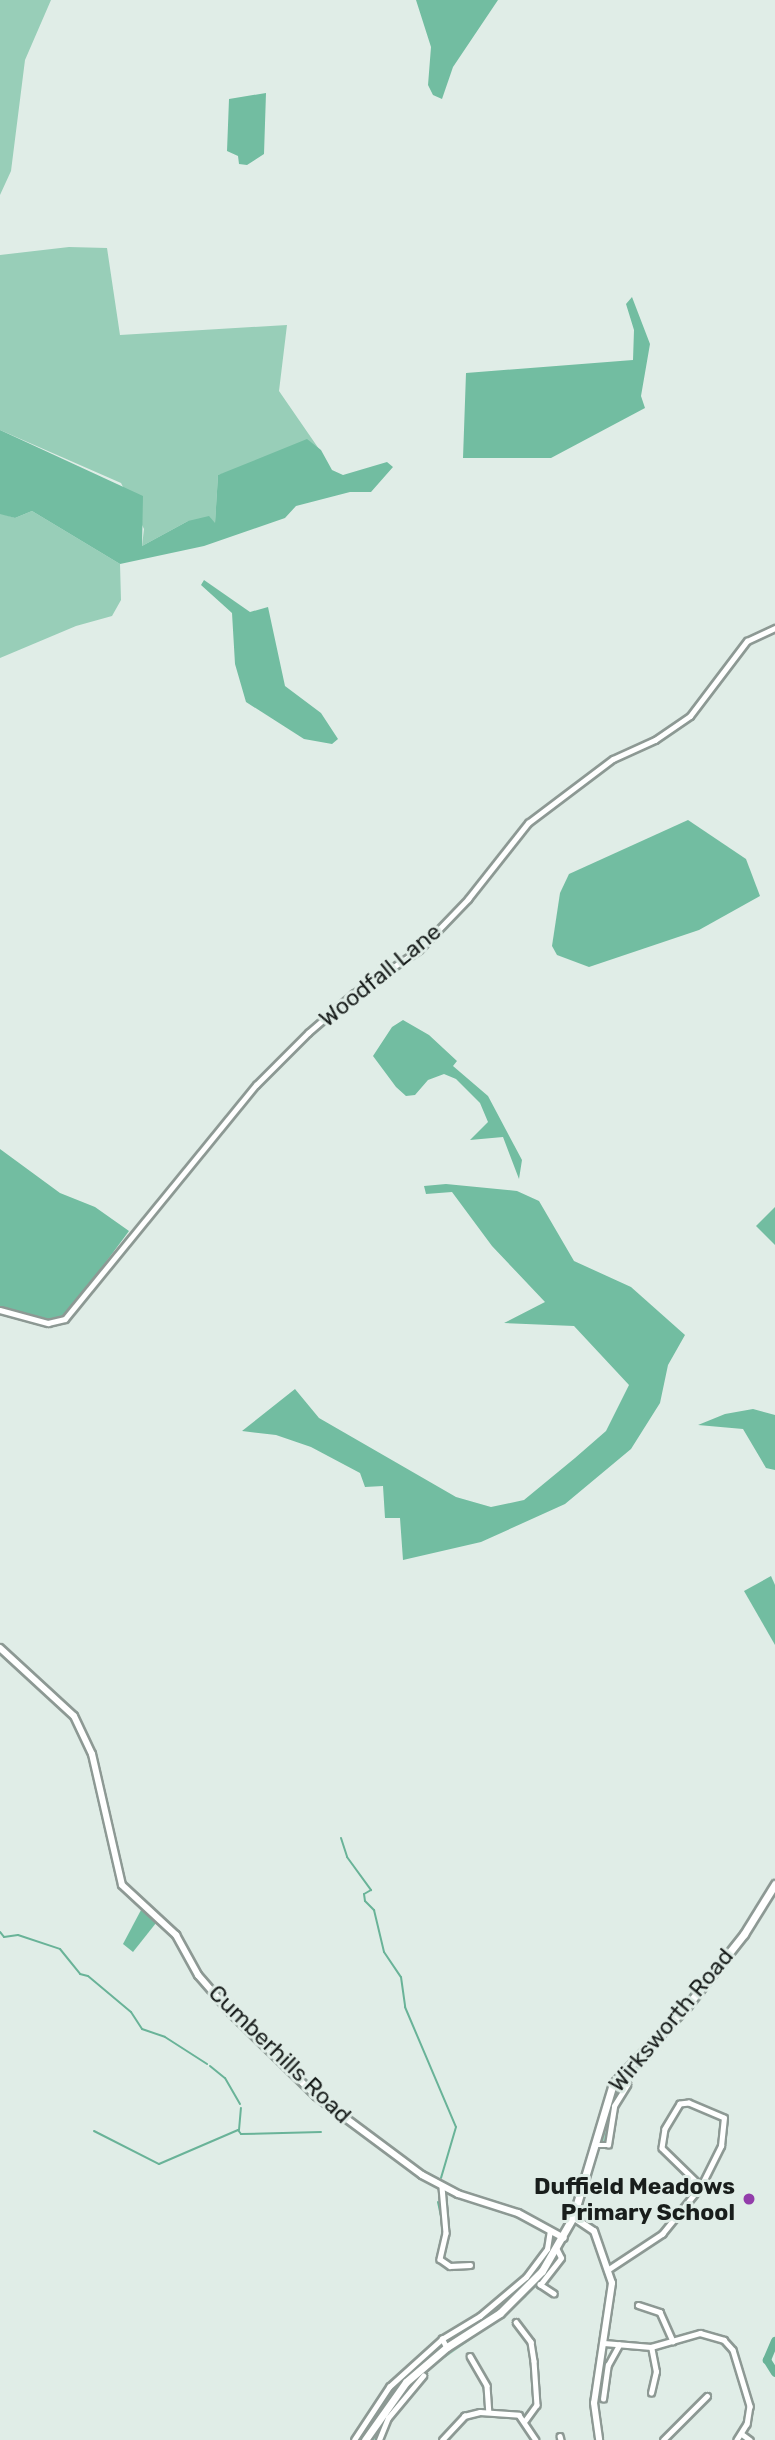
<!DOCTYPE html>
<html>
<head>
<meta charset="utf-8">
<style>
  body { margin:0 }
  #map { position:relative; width:775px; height:2440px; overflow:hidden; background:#e0ede7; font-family:Rubik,sans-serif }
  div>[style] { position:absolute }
  .green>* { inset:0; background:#98ceb8 }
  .forest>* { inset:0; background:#72bda1 }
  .stream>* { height:2px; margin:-1px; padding:0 1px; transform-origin:1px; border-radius:1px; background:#69b398 }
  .river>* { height:8px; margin:-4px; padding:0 4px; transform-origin:4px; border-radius:4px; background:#69b398 }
  .roads { filter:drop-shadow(2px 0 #8d9994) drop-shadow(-2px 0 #8d9994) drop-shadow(0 2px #8d9994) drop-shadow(0 -2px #8d9994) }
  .minor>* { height:4.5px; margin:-2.25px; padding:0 2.25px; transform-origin:2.25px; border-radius:2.25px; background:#fff }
  .tertiary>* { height:6px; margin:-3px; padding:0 3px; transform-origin:3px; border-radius:3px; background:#fff }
  .secondary>* { height:7px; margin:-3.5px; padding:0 3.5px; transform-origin:3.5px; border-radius:3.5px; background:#fff }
  .dots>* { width:19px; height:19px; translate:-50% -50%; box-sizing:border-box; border:4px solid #e0ede7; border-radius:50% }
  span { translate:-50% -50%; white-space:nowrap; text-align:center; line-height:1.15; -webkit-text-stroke:6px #e0ede7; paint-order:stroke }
  .street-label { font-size:23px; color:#191e1c }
  .poi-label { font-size:23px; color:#191e1c; font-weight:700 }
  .right { translate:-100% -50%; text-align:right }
</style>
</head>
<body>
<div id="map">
  <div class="green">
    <div style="clip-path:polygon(0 0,51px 0,25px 60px,11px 171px,0 195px)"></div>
    <div style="clip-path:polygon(69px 247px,107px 248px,120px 335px,287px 325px,279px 391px,319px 449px,218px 475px,215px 524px,188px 521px,142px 546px,144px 529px,121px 483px,0 430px,0 255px)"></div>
    <div style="clip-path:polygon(32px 511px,120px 564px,121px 600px,112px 616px,76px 626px,0 658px,0 513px,15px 518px)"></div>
    <div style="clip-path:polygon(642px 2058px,648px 2061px,619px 2088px,606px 2144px,600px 2144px,613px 2090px)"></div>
    <div style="clip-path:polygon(532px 2286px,526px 2297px,497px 2321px,425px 2372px,390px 2411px,378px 2440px,369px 2440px,406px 2386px)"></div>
    <div style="clip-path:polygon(440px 2343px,443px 2345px,388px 2399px,358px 2440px,394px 2384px)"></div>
  </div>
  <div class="forest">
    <div style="clip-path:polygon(416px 0,498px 0,453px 67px,442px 99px,433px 95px,428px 85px,431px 47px)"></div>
    <div style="clip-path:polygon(266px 93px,264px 154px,247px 165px,239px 164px,238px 156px,227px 151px,229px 99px)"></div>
    <div style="clip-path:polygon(632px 297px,650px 344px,641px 396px,645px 408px,551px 458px,463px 458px,466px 373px,633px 360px,634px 330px,626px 304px)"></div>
    <div style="clip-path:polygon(0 430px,143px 496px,142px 546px,188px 521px,209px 516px,215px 523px,218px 475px,307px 439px,321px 450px,332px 470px,343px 475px,387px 462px,393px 467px,371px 492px,350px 492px,296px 506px,285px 518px,204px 546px,120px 564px,32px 511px,15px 518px,0 514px)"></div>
    <div style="clip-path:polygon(204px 580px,250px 612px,268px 607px,285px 686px,321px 713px,338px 739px,332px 744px,304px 739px,246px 702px,235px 664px,232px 613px,201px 585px)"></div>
    <div style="clip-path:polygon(688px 820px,746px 859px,760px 896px,699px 930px,589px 967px,557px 955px,552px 946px,560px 893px,569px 874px)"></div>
    <div style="clip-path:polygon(403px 1020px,429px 1035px,457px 1061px,453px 1066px,488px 1096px,522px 1160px,519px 1179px,503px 1137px,470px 1140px,488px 1122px,480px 1103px,456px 1079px,444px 1074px,428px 1080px,415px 1095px,406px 1096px,396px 1087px,373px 1056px,392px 1027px)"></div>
    <div style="clip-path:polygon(0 1149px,60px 1193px,95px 1207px,129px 1231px,68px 1313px,52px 1320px,0 1308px)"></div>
    <div style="clip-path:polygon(446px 1184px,517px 1191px,539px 1201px,574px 1261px,631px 1287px,685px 1335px,668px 1365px,660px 1403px,631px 1449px,565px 1504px,481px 1542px,403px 1560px,400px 1518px,385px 1518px,383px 1486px,365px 1487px,360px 1473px,311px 1447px,276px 1435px,242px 1431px,295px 1389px,319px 1418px,456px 1497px,491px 1507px,524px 1500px,575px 1458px,606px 1431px,629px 1385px,574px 1326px,504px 1323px,545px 1302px,492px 1246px,452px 1192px,426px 1194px,424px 1186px)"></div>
    <div style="clip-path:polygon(775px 1207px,775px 1245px,756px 1226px)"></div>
    <div style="clip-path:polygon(753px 1409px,775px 1415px,775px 1470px,766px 1468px,743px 1429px,698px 1425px,725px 1414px)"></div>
    <div style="clip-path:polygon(771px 1576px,775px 1585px,775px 1645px,744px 1591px)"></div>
    <div style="clip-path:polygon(141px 1910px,156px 1923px,133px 1952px,123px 1944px)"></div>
  </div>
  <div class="stream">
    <div style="left:341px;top:1838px;width:20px;rotate:72deg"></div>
    <div style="left:347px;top:1857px;width:41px;rotate:54deg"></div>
    <div style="left:371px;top:1890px;width:8px;rotate:150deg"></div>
    <div style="left:364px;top:1894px;width:7px;rotate:82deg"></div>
    <div style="left:365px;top:1901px;width:13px;rotate:45deg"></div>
    <div style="left:374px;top:1910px;width:43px;rotate:76.6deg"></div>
    <div style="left:384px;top:1952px;width:30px;rotate:56deg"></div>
    <div style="left:401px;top:1977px;width:30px;rotate:82deg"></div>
    <div style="left:405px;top:2007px;width:130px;rotate:67deg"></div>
    <div style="left:456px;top:2127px;width:53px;rotate:106.4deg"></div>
    <div style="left:0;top:1932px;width:6px;rotate:51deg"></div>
    <div style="left:4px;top:1937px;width:14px;rotate:-8deg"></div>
    <div style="left:18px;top:1935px;width:44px;rotate:18.4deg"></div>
    <div style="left:60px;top:1949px;width:32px;rotate:51deg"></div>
    <div style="left:80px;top:1974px;width:8px;rotate:14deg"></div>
    <div style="left:88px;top:1976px;width:56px;rotate:39.9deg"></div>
    <div style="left:131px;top:2012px;width:20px;rotate:57deg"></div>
    <div style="left:142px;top:2029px;width:24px;rotate:19deg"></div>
    <div style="left:165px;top:2037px;width:50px;rotate:32.7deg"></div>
    <div style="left:210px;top:2066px;width:19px;rotate:39deg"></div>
    <div style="left:225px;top:2078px;width:30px;rotate:60deg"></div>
    <div style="left:239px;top:2130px;width:22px;rotate:-85deg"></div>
    <div style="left:94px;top:2131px;width:73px;rotate:26.9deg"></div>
    <div style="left:159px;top:2164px;width:86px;rotate:-23.3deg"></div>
    <div style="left:238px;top:2130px;width:5px;rotate:53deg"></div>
    <div style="left:241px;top:2134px;width:80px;rotate:-1.4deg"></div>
    <div style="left:438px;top:2202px;width:25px;rotate:78deg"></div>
  </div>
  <div class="river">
    <div style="left:775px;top:2341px;width:21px;rotate:113deg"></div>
    <div style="left:767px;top:2360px;width:15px;rotate:58deg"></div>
  </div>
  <div class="roads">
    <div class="minor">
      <div style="left:0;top:1310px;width:50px;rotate:15.2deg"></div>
      <div style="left:48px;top:1323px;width:17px;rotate:-13deg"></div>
      <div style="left:65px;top:1319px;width:302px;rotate:-50.8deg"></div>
      <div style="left:256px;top:1085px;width:74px;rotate:-45deg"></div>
      <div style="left:308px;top:1033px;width:60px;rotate:-40.9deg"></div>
      <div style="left:353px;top:994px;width:79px;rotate:-33.7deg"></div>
      <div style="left:419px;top:950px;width:71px;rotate:-46.1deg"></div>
      <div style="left:468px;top:899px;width:97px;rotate:-51.7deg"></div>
      <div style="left:528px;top:823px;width:106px;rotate:-37deg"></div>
      <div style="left:613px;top:759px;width:46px;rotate:-24.3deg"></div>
      <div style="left:655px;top:740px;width:42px;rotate:-34.4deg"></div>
      <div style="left:690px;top:716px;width:94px;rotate:-52.8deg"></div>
      <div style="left:747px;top:641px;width:31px;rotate:-25deg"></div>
      <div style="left:594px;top:2145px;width:14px"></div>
      <div style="left:608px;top:2145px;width:39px;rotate:-81deg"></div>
      <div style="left:614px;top:2106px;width:25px;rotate:-58deg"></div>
      <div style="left:442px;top:2187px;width:46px;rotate:85deg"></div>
      <div style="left:446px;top:2233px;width:27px;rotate:103deg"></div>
      <div style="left:440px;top:2259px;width:12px;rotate:35deg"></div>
      <div style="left:450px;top:2266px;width:20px;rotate:-3deg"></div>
      <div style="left:609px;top:2269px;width:64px;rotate:-33.4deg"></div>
      <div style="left:662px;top:2234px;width:62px;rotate:-50.9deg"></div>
      <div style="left:701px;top:2186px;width:45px;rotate:-63.4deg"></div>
      <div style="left:721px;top:2146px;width:28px;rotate:-84deg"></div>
      <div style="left:724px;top:2118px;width:38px;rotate:-157deg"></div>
      <div style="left:689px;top:2103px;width:9px;rotate:174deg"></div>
      <div style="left:680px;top:2104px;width:29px;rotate:121deg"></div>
      <div style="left:665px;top:2129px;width:19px;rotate:99deg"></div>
      <div style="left:662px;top:2148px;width:54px;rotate:44.3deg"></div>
      <div style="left:554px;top:2294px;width:17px;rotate:-147deg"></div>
      <div style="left:540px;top:2285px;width:34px;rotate:-52deg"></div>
      <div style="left:561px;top:2258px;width:9px;rotate:-117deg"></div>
      <div style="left:638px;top:2305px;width:23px;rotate:18deg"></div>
      <div style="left:660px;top:2312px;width:32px;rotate:66deg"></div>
      <div style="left:516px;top:2322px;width:25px;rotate:53deg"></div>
      <div style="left:531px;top:2342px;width:19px;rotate:81deg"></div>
      <div style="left:534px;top:2361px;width:44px;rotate:86.1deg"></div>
      <div style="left:537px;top:2405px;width:19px;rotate:126deg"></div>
      <div style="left:604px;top:2343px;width:47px;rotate:4.9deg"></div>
      <div style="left:651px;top:2347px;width:51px;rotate:-15.9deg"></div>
      <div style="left:700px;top:2333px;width:25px;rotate:16deg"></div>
      <div style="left:724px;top:2340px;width:13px;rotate:48deg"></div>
      <div style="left:733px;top:2350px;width:59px;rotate:73.1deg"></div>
      <div style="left:750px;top:2406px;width:18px;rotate:99deg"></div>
      <div style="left:747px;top:2424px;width:19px;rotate:122deg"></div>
      <div style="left:446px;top:2347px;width:9px;rotate:-117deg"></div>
      <div style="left:442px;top:2339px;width:44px;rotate:-31.2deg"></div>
      <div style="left:480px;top:2316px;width:60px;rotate:-40.3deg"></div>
      <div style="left:526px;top:2277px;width:35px;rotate:-53deg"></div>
      <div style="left:547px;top:2249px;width:18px;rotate:-81deg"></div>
      <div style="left:470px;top:2356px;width:34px;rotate:60deg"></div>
      <div style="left:487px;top:2386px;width:26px;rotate:86deg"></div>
      <div style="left:651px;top:2393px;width:22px;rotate:-77deg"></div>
      <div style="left:656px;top:2372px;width:25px;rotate:-101deg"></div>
      <div style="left:603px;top:2399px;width:34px;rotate:-82deg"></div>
      <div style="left:608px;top:2365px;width:23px;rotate:-61deg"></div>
      <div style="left:742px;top:2434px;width:10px;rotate:37deg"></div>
      <div style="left:560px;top:2436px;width:4px;rotate:76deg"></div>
      <div style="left:354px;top:2440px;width:64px;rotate:-56.6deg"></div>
      <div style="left:389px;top:2387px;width:72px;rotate:-42.2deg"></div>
      <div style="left:379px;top:2440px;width:24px;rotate:-68deg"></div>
      <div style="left:388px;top:2418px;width:55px;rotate:-50.2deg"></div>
      <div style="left:442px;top:2440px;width:33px;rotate:-47deg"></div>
      <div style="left:464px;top:2416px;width:16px;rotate:-14deg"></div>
      <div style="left:480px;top:2412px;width:39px;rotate:4deg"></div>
      <div style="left:519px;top:2415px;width:30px;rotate:56deg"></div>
      <div style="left:663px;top:2440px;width:62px;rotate:-45deg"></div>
    </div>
    <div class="tertiary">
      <div style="left:0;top:1648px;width:100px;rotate:42.6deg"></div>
      <div style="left:74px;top:1716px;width:42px;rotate:64.7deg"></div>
      <div style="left:92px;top:1754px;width:134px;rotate:77.1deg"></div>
      <div style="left:122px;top:1885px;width:74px;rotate:42.8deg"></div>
      <div style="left:176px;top:1935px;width:46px;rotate:61.2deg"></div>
      <div style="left:198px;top:1975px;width:50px;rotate:49deg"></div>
      <div style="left:231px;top:2013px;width:119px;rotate:44.3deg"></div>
      <div style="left:316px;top:2096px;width:132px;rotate:36.7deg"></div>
      <div style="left:422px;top:2175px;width:41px;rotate:27.8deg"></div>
      <div style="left:458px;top:2194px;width:63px;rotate:17.6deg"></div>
      <div style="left:518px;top:2213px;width:52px;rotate:28.5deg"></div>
      <div style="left:573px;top:2217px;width:25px;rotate:34deg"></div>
      <div style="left:594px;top:2231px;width:55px;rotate:70.9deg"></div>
      <div style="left:612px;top:2283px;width:121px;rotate:98.5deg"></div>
      <div style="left:594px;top:2403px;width:37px;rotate:82deg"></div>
    </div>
    <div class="secondary">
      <div style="left:365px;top:2440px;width:71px;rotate:-54.7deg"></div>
      <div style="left:406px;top:2382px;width:54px;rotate:-40.5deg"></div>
      <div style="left:447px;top:2347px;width:63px;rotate:-32.7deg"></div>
      <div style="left:500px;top:2313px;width:59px;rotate:-45deg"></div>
      <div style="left:542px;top:2271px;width:62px;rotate:-60.1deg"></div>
      <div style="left:573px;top:2217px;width:139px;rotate:-73.3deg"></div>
      <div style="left:613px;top:2084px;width:108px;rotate:-46.5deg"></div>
      <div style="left:687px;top:2006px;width:92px;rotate:-51.6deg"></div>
      <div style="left:744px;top:1934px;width:59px;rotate:-58.2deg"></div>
    </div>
  </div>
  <div class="dots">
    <div style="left:749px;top:2199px;background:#923daa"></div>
  </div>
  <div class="street-label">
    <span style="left:380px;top:975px;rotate:-39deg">Woodfall Lane</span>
    <span style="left:671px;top:2020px;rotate:-50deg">Wirksworth Road</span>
    <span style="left:280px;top:2054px;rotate:44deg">Cumberhills Road</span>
  </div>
  <div class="poi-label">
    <span class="right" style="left:735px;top:2199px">Duffield Meadows<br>Primary School</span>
  </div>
</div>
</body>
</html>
